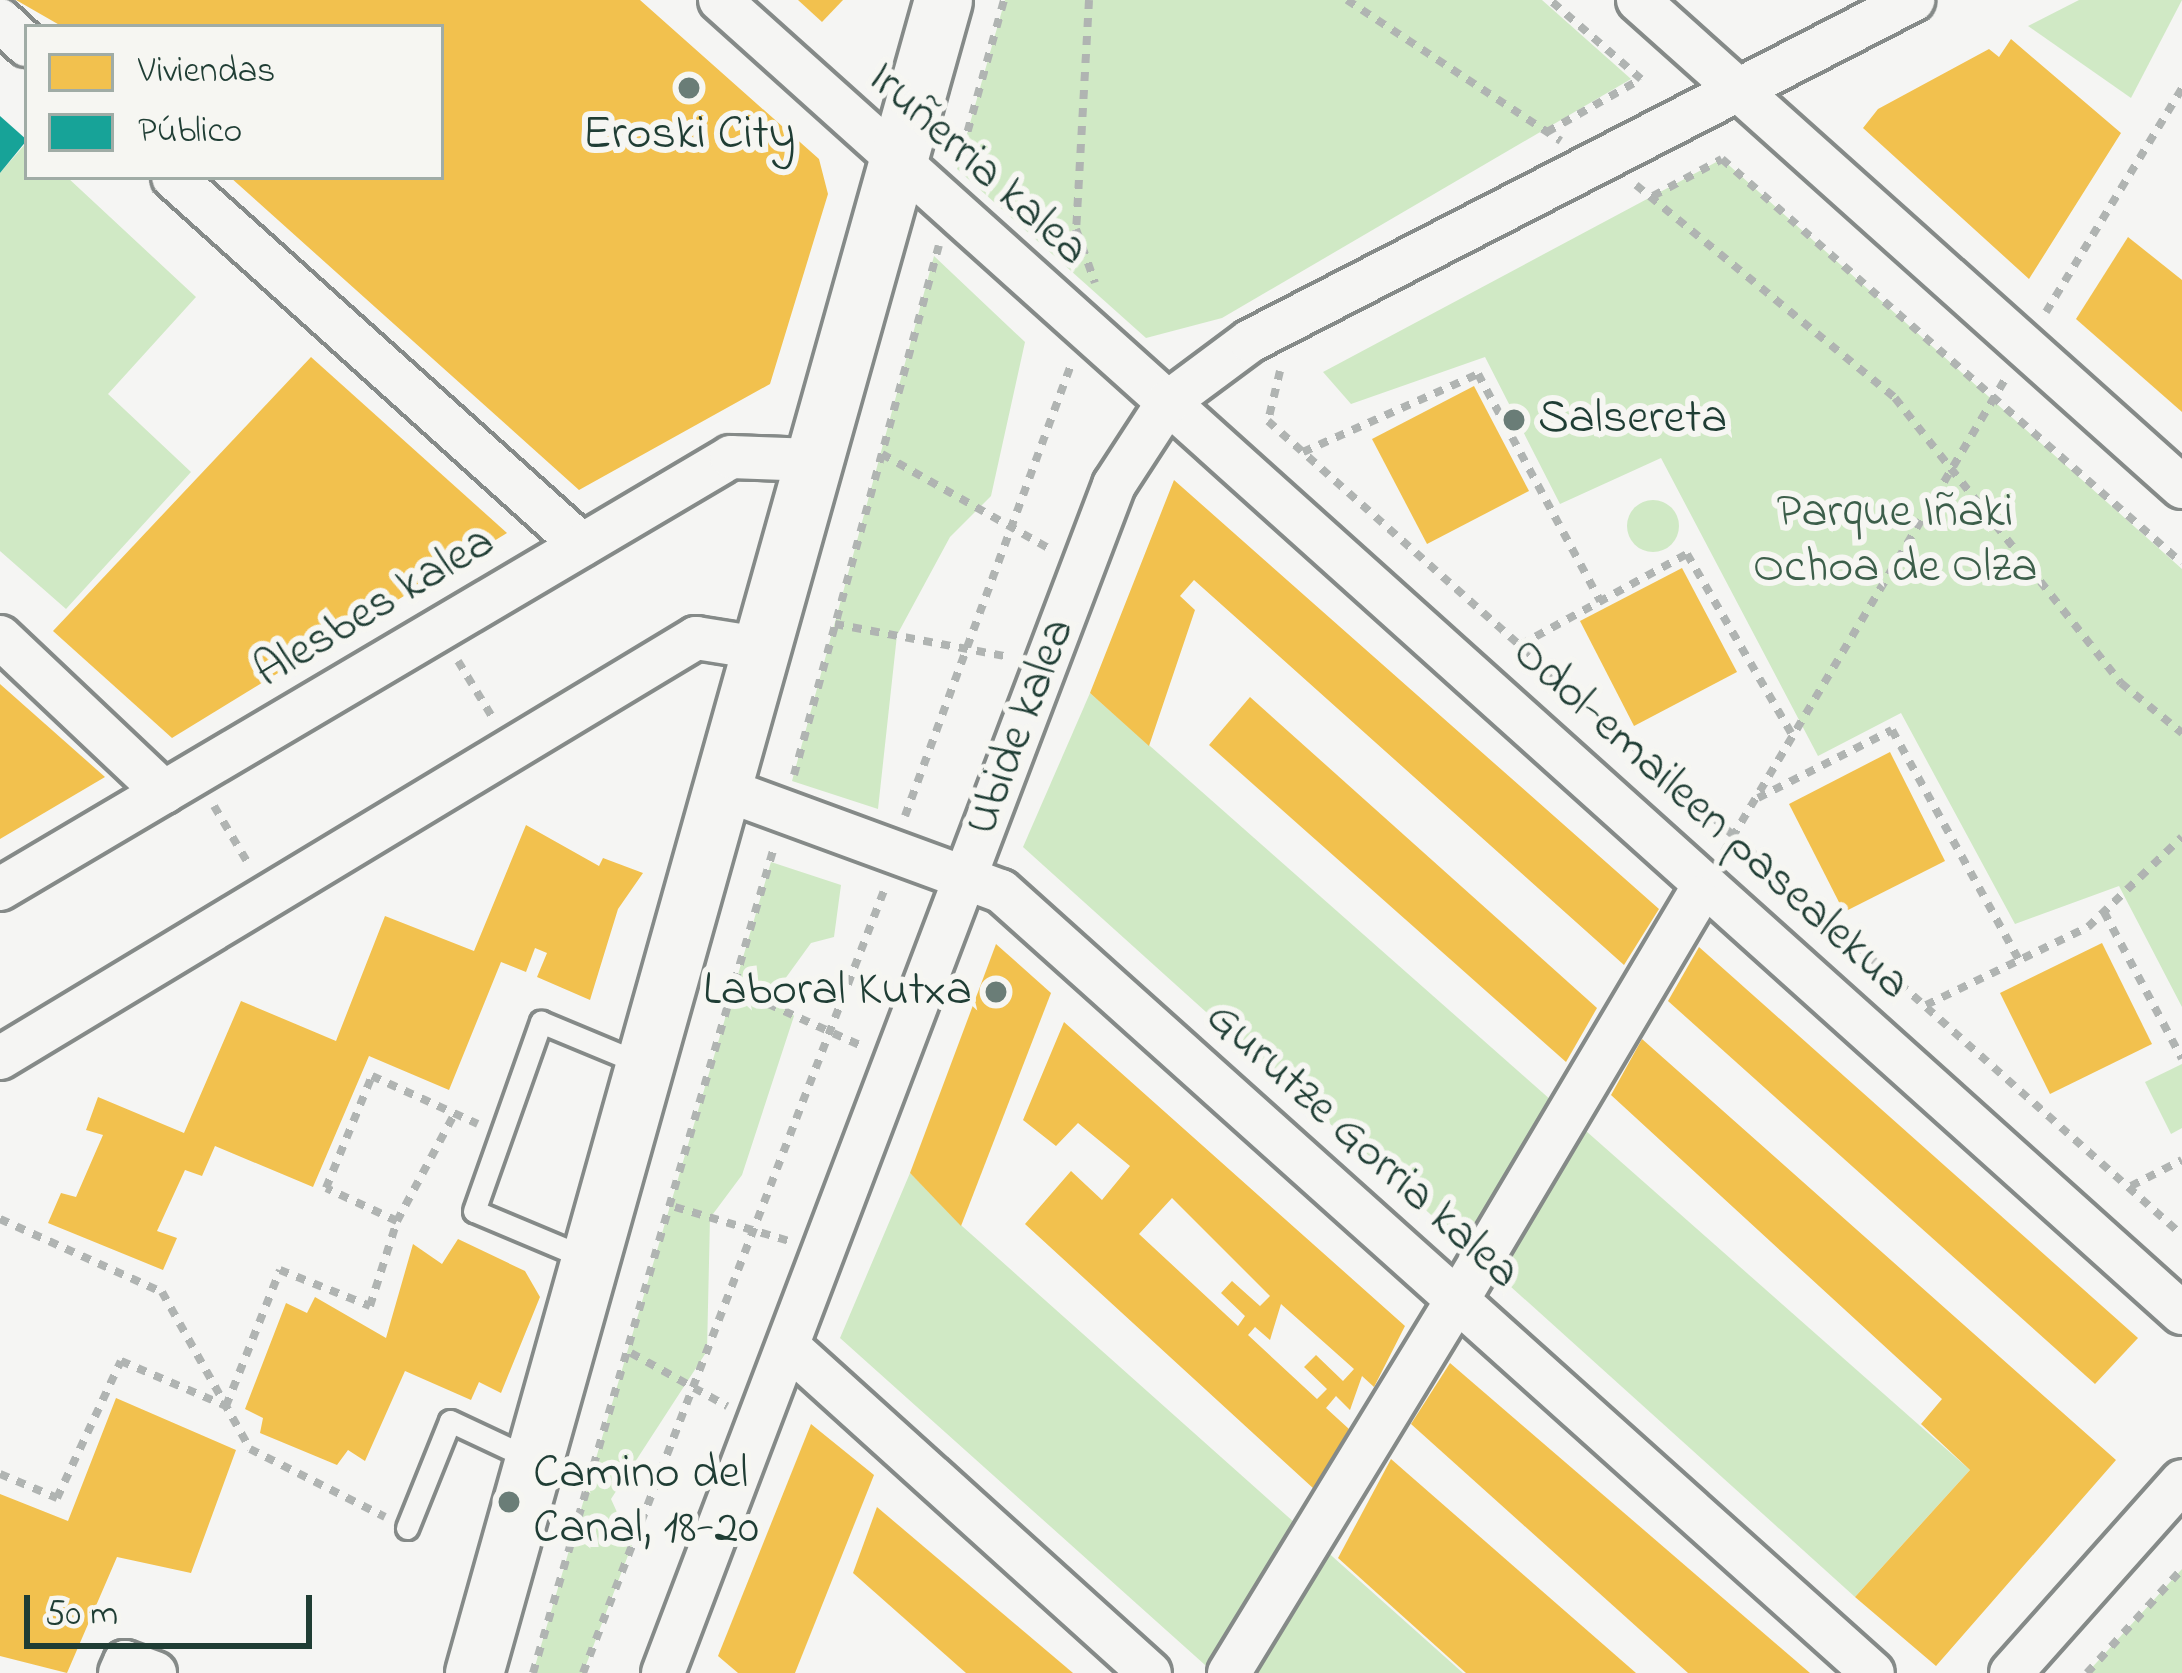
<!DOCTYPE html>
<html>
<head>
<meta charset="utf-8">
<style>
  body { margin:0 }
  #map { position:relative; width:2182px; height:1673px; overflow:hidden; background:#f5f5f3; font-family:"Indie Flower",sans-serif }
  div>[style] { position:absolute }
  .green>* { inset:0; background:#d0e9c5 }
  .round { border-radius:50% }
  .homes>* { inset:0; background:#f2c14e }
  .public>* { inset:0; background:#17a398 }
  .path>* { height:8px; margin-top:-4px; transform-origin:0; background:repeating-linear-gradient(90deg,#b0b4b2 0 9px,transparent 0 18px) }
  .roads { filter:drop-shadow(3px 0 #858a88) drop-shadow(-3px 0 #858a88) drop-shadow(0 3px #858a88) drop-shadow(0 -3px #858a88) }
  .lane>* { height:21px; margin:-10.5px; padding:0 10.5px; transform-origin:10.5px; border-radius:10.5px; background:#f5f5f3 }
  .street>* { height:42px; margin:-21px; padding:0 21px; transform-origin:21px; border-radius:21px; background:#f5f5f3 }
  .secondary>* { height:57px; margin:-28.5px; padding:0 28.5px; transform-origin:28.5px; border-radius:28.5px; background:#f5f5f3 }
  .dots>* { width:33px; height:33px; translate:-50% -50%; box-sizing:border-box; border:6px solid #f6f6f2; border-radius:50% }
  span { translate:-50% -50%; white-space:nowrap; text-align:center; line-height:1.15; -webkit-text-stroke:12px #f6f6f2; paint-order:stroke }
  .poi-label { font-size:48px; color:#1f3d34 }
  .left { translate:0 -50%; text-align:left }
  .right { translate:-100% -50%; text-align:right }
  .street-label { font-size:48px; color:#1f3d34 }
  .park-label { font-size:48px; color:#3c5e4a }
  .legend { position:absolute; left:24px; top:24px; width:420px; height:156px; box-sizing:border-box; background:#f6f6f2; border:3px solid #a0aca6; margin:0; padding:15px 21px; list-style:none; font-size:36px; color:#1f3d34 }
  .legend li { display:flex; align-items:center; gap:24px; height:60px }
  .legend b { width:60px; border:3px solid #a0aca6 }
  .scale { position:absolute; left:24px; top:1595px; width:288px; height:54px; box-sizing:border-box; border:6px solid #1f3d34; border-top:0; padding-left:15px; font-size:36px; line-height:42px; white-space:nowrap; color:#1f3d34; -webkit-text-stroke:9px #f6f6f2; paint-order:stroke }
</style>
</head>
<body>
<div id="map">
  <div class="green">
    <div style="clip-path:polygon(1005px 0,1542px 0,1631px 79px,1222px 318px,1146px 338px,957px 169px)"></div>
    <div style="clip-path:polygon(2079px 0,2182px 0,2131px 98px,2028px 26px)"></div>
    <div style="clip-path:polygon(27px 142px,27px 177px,67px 177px,196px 297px,108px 394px,191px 472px,66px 609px,0 551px,0 173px)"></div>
    <div style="clip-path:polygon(1722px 159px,2182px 569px,2182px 1007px,2119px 886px,2015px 924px,1901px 713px,1818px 756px,1661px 458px,1560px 504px,1485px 357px,1351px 404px,1323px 372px)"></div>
    <div style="clip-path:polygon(934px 256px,1025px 342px,991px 496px,950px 537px,897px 635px,878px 809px,792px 781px)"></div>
    <div class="round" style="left:1627px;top:500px;width:52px;height:52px"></div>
    <div style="clip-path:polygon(1090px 693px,1970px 1470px,1855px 1597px,1023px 847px)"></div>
    <div style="clip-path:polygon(771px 862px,841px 885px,834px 937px,811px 943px,777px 990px,794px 1016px,742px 1175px,710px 1218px,707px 1351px,611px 1499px,632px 1545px,583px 1673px,533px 1673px)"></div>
    <div style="clip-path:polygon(2182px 1064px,2182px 1128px,2171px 1134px,2145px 1082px)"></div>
    <div style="clip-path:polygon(910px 1173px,962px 1226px,1463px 1673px,1214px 1673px,840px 1338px)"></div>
    <div style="clip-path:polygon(2182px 1569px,2182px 1673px,2087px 1673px)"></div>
  </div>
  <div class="homes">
    <div style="clip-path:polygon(16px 0,640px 0,819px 159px,828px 194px,770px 384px,579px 490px,230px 177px,441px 177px,441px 27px,63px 27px)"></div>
    <div style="clip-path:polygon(798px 0,843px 0,822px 22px)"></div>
    <div style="clip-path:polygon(2011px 39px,2121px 133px,2029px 279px,1863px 128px,1878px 109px,1989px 49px,1999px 57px)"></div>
    <div style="clip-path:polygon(2128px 237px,2182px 280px,2182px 412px,2076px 319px)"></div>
    <div style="clip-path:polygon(311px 357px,507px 533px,172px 738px,53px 631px)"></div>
    <div style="clip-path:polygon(1474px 386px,1529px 491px,1427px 544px,1372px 439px)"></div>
    <div style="clip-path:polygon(1174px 480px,1659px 909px,1624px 965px,1194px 580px,1180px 596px,1195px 610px,1149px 746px,1090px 693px)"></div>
    <div style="clip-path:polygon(1682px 568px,1737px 672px,1634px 726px,1580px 621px)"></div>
    <div style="clip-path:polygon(0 684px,105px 777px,0 839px)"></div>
    <div style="clip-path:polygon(1250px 697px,1597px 1008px,1566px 1062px,1209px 745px)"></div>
    <div style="clip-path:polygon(1890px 752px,1945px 861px,1844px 912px,1789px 804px)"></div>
    <div style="clip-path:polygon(526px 825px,599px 866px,603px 858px,643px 873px,618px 909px,590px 1000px,537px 977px,547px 953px,535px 948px,526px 972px,501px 962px,449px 1090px,369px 1056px,313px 1187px,215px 1146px,202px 1176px,185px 1170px,157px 1231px,177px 1238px,163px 1270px,48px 1223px,61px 1193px,76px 1197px,103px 1135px,86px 1130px,98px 1097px,184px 1133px,241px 1001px,336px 1041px,385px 916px,474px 951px)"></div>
    <div style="clip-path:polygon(2102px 943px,2152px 1044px,2050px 1094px,2000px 993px)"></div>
    <div style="clip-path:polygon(996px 944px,1051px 993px,961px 1226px,910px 1173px)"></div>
    <div style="clip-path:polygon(1699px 947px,2138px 1338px,2095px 1384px,1668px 1001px)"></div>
    <div style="clip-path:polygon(evenodd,1064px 1022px,1405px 1326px,1374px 1387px,1362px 1376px,1350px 1410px,1336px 1396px,1326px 1408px,1349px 1429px,1314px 1489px,1025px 1224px,1071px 1171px,1102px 1200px,1130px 1166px,1078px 1123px,1056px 1146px,1023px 1120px,1064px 1022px,1172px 1198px,1270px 1296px,1260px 1306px,1232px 1281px,1221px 1293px,1245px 1316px,1238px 1326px,1139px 1234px,1172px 1198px,1064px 1022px,1281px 1304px,1354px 1369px,1343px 1381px,1316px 1355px,1304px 1367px,1327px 1389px,1317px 1399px,1248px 1335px,1255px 1327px,1270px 1340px,1281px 1304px)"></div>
    <div style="clip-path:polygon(1642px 1039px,2116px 1460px,1936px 1666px,1855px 1597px,1970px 1470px,1921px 1424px,1942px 1399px,1611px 1095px)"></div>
    <div style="clip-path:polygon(458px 1239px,525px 1271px,540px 1297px,501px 1393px,479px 1382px,471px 1400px,405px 1371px,365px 1461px,348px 1450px,337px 1465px,260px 1433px,263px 1418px,245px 1409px,286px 1303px,307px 1313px,315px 1297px,386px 1338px,413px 1244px,442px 1264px)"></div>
    <div style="clip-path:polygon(1450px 1363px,1810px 1673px,1688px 1673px,1411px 1424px)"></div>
    <div style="clip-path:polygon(116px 1398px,236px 1450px,191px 1573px,117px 1557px,67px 1673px,0 1656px,0 1494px,68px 1521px)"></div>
    <div style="clip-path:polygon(811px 1424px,874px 1475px,795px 1673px,738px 1673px,718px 1656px)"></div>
    <div style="clip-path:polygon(1391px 1459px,1636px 1673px,1466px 1673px,1338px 1558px)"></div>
    <div style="clip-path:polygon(877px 1507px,1073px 1673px,966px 1673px,853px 1573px)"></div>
  </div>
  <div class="public">
    <div style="clip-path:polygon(0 116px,27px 140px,0 173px)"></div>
  </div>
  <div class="path">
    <div style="left:1089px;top:0;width:229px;rotate:93.2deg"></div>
    <div style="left:1076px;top:229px;width:57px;rotate:70.6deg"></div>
    <div style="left:1347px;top:0;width:256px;rotate:33.4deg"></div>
    <div style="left:1547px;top:132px;width:108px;rotate:-29.4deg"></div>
    <div style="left:1641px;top:79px;width:121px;rotate:-139deg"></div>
    <div style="left:958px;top:166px;width:172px;rotate:-74.5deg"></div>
    <div style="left:1636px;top:185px;width:335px;rotate:39.4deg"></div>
    <div style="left:1895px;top:398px;width:364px;rotate:51.6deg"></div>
    <div style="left:2121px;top:683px;width:79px;rotate:39.3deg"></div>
    <div style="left:1653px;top:196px;width:78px;rotate:-28.2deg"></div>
    <div style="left:1722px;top:159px;width:612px;rotate:41.29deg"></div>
    <div style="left:2046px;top:312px;width:262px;rotate:-58.7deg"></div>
    <div style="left:1280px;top:371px;width:51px;rotate:103.5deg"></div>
    <div style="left:1268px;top:421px;width:1224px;rotate:41.69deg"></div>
    <div style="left:1303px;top:452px;width:192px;rotate:-24deg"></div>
    <div style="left:1478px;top:374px;width:258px;rotate:61.7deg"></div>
    <div style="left:882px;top:454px;width:193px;rotate:29.5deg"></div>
    <div style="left:835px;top:624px;width:177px;rotate:10.7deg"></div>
    <div style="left:1520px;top:645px;width:190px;rotate:-28.6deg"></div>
    <div style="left:1687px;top:554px;width:207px;rotate:59.8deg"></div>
    <div style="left:458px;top:661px;width:69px;rotate:58.6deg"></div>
    <div style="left:794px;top:775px;width:549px;rotate:-74.7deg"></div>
    <div style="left:1758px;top:798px;width:150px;rotate:-26.9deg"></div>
    <div style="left:1892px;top:730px;width:263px;rotate:61.1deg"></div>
    <div style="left:214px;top:806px;width:69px;rotate:59.3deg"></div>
    <div style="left:905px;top:816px;width:483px;rotate:-69.8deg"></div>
    <div style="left:1723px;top:853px;width:555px;rotate:-59.23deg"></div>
    <div style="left:2104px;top:912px;width:166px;rotate:62deg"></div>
    <div style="left:735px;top:989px;width:139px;rotate:24.2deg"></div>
    <div style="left:1926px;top:1005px;width:180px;rotate:-25.7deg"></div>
    <div style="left:2088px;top:927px;width:130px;rotate:-43.8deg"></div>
    <div style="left:2131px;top:1186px;width:57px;rotate:-27deg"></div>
    <div style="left:675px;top:1207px;width:119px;rotate:16.6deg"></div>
    <div style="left:0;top:1219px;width:178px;rotate:24.3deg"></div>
    <div style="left:162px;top:1292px;width:180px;rotate:60.7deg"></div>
    <div style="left:250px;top:1449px;width:151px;rotate:26.7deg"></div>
    <div style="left:397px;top:1221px;width:123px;rotate:-61.8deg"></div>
    <div style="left:631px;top:1353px;width:110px;rotate:28.9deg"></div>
    <div style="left:0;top:1474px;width:62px;rotate:22.8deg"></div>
    <div style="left:57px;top:1498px;width:151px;rotate:-65deg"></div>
    <div style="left:121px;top:1361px;width:114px;rotate:23.2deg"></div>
    <div style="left:226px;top:1406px;width:146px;rotate:-68.3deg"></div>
    <div style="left:280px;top:1270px;width:97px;rotate:21.8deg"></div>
    <div style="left:370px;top:1306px;width:89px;rotate:-72.4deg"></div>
    <div style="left:397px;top:1221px;width:78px;rotate:-155.1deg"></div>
    <div style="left:326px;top:1188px;width:121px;rotate:-67.7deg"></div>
    <div style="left:372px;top:1076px;width:116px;rotate:24.4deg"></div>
    <div style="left:533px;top:1673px;width:860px;rotate:-73.73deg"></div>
    <div style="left:583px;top:1673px;width:841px;rotate:-68.96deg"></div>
    <div style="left:2087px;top:1673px;width:141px;rotate:-47.6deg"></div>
  </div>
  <div class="roads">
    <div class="lane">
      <div style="left:586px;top:1258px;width:121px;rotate:-157.2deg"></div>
      <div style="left:474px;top:1211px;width:201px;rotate:-70.5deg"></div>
      <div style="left:541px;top:1022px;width:109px;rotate:22.6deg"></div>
      <div style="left:407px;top:1528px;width:115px;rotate:-68.1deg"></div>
      <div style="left:450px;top:1421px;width:87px;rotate:25.1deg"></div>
    </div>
    <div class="street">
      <div style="left:720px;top:0;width:1965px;rotate:41.93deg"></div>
      <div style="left:1638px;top:0;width:730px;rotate:41.84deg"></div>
      <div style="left:0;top:20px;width:37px;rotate:43deg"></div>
      <div style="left:173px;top:177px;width:550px;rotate:41.98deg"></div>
      <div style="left:0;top:637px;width:226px;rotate:43.4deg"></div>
      <div style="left:726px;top:790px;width:293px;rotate:20.2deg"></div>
      <div style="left:1001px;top:891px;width:1171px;rotate:41.89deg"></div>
      <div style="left:0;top:889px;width:849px;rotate:-30.58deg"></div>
      <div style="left:731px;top:457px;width:82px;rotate:2.1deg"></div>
      <div style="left:0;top:1058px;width:813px;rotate:-31.11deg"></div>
      <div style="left:696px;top:638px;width:70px;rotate:9.1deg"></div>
      <div style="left:1466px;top:1286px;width:452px;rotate:-59.3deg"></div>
      <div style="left:790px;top:1348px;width:485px;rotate:42.1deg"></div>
      <div style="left:120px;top:1673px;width:12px;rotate:-66deg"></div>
      <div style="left:125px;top:1662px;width:32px;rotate:20deg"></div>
      <div style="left:663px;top:1673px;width:1271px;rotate:-69.21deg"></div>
      <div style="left:1114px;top:485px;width:99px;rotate:-57deg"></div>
      <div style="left:1168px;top:402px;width:102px;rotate:-36.6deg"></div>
      <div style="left:1250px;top:341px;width:746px;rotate:-27.22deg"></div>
      <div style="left:1229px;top:1673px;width:426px;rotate:-58.6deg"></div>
      <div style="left:2011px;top:1673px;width:257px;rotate:-48.3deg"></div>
    </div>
    <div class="secondary">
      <div style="left:474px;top:1673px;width:1737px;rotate:-74.34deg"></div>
    </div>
  </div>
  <div class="dots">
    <div style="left:689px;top:88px;background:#6a7d77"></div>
    <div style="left:1514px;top:420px;background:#6a7d77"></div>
    <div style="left:996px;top:992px;background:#6a7d77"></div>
    <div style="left:509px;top:1502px;background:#6a7d77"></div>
  </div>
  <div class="poi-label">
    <span style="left:689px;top:136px">Eroski City</span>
    <span class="left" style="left:1538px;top:420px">Salsereta</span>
    <span class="right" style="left:972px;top:992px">Laboral Kutxa</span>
    <span class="left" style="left:533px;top:1502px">Camino del<br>Canal, 18-20</span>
  </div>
  <div class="street-label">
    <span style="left:977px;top:165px;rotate:42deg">Iruñerria kalea</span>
    <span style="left:375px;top:608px;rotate:-31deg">Alesbes kalea</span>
    <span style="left:1021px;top:727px;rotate:-69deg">Ubide kalea</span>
    <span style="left:1710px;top:819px;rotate:42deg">Odol-emaileen pasealekua</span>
    <span style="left:1362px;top:1146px;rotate:42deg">Gurutze Gorria kalea</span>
  </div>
  <div class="park-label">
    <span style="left:1895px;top:541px">Parque Iñaki<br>Ochoa de Olza</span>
  </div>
  <ul class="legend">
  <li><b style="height:33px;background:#f2c14e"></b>Viviendas</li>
  <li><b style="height:33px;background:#17a398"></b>Público</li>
  </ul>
  <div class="scale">50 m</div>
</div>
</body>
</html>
